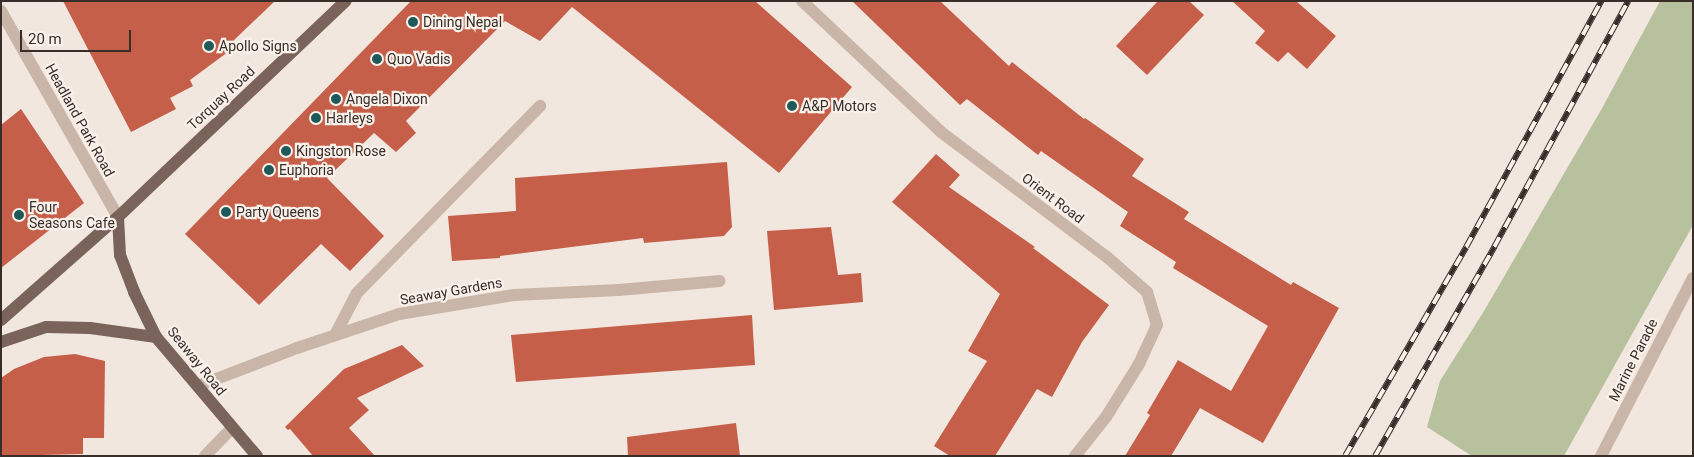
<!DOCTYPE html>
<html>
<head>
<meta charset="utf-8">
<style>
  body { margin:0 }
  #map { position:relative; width:1694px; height:457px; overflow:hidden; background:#f2e7de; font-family:Roboto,sans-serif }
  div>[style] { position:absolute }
  .green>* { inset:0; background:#b8c19d }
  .building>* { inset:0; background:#c55f49 }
  .minor>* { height:12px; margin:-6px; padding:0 6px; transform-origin:6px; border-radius:6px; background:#cab6a9 }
  .major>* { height:12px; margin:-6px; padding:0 6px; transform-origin:6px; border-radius:6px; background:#79635a }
  .rail>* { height:5.5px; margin-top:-2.75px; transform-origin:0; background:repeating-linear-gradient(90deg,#faf1ea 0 11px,#382d29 0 22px); box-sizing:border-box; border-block:1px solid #382d29 }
  .dots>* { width:14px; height:14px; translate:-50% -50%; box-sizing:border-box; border:2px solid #faf1ea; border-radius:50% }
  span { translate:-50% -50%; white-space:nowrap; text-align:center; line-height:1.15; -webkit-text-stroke:4.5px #faf1ea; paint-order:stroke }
  .poi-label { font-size:14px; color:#382d29 }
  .left { translate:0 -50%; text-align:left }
  .street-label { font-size:14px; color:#382d29 }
  .frame { position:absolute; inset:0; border:2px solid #382d29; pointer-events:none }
  .scale { position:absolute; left:20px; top:30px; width:111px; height:22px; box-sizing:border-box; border:2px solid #382d29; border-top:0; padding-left:6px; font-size:15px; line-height:18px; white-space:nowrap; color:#382d29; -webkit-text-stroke:4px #faf1ea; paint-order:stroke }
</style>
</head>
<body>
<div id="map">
  <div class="green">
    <div style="clip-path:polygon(1660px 1px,1693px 1px,1693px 225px,1564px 456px,1472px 456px,1427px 427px,1440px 381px,1484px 311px,1601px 110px)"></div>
  </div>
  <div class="building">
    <div style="clip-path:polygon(63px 1px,275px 1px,232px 42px,236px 46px,190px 80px,193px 86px,170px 98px,176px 109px,131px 132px)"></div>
    <div style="clip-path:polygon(411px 1px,755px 1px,852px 87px,779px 173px,572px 7px,540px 41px,505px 21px,406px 121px,416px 133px,396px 152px,374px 133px,327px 178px,384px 236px,350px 271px,321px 244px,259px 305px,185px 234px)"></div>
    <div style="clip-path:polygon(852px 1px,940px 1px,1009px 66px,1012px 62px,1084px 119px,1085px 118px,1144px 159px,1132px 176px,1189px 212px,1184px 219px,1291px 285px,1293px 282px,1339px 308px,1263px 443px,1200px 408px,1171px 456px,1125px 456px,1150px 415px,1147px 413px,1178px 360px,1231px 391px,1268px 326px,1173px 268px,1176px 262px,1120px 226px,1128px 212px,1041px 151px,1038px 155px,967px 99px,960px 105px)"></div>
    <div style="clip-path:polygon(1158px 1px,1189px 1px,1204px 15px,1147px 75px,1116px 46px)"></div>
    <div style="clip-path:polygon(1232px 1px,1296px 1px,1336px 36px,1307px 69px,1288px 52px,1278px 62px,1255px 43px,1265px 31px)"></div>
    <div style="clip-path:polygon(21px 109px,84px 203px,1px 268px,1px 125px)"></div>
    <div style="clip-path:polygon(936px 154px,960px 175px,949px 187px,1035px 247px,1033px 248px,1109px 305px,1082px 342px,1052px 397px,1037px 389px,995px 456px,950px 456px,934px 446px,987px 361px,968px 351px,1000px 294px,892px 202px)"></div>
    <div style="clip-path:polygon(727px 162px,732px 227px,724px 236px,644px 243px,643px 238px,500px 256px,500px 258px,452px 261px,448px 216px,516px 211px,515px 178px)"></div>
    <div style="clip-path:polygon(831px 227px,838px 275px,861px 273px,863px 302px,774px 310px,767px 231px)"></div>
    <div style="clip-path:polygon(752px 315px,755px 365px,516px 382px,511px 335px)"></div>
    <div style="clip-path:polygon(402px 345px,424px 366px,357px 398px,369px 410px,349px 428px,375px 456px,313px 456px,290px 429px,288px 430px,285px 427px,344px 369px)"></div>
    <div style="clip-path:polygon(75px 354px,105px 361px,104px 438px,83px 438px,83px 454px,1px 456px,1px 378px,14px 369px,44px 357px)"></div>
    <div style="clip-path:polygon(736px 423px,740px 456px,628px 456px,627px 437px)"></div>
  </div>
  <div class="minor">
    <div style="left:802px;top:1px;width:191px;rotate:43.3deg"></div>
    <div style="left:941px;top:132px;width:208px;rotate:37deg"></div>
    <div style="left:1107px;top:257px;width:53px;rotate:41.2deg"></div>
    <div style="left:1147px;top:292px;width:34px;rotate:73deg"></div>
    <div style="left:1157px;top:325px;width:43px;rotate:114.8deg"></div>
    <div style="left:1139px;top:364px;width:62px;rotate:121.9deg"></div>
    <div style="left:1106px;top:417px;width:50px;rotate:128.5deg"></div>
    <div style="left:1px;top:11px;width:237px;rotate:60.4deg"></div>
    <div style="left:335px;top:335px;width:47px;rotate:-62.4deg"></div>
    <div style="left:357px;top:293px;width:262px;rotate:-45.6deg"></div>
    <div style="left:198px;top:386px;width:106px;rotate:-21deg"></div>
    <div style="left:297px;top:348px;width:108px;rotate:-18.4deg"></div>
    <div style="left:399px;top:314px;width:117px;rotate:-9.4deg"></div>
    <div style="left:514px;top:295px;width:105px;rotate:-2.7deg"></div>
    <div style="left:619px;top:290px;width:101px;rotate:-5.1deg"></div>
    <div style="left:205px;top:456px;width:39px;rotate:-46deg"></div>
    <div style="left:1601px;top:456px;width:200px;rotate:-62.7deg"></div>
  </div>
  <div class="major">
    <div style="left:118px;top:217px;width:38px;rotate:87deg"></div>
    <div style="left:120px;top:255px;width:40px;rotate:69deg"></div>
    <div style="left:134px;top:292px;width:50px;rotate:63.9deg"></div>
    <div style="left:156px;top:337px;width:156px;rotate:49.7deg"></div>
    <div style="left:1px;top:320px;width:156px;rotate:-41.4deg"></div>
    <div style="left:118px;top:217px;width:314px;rotate:-43.5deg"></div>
    <div style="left:1px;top:342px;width:47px;rotate:-18.4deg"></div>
    <div style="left:46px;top:327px;width:44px;rotate:1.3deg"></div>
    <div style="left:90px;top:328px;width:67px;rotate:7.8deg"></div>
  </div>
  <div class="rail">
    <div style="left:1345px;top:456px;width:241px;rotate:-59.9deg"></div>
    <div style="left:1466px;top:247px;width:281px;rotate:-61.2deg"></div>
    <div style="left:1375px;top:456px;width:241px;rotate:-60.3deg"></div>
    <div style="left:1494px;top:247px;width:280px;rotate:-61.4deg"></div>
  </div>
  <div class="dots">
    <div style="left:413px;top:22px;background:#1f5959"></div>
    <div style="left:209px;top:46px;background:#1f5959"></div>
    <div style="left:377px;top:59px;background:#1f5959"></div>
    <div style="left:336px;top:99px;background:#1f5959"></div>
    <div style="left:792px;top:106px;background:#1f5959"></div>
    <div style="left:316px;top:118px;background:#1f5959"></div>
    <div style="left:286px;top:151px;background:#1f5959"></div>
    <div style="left:269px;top:170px;background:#1f5959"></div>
    <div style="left:226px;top:212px;background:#1f5959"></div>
    <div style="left:19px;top:215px;background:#1f5959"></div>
  </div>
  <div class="poi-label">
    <span class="left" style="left:423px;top:22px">Dining Nepal</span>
    <span class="left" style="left:219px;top:46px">Apollo Signs</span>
    <span class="left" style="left:387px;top:59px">Quo Vadis</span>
    <span class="left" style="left:346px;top:99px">Angela Dixon</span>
    <span class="left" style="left:802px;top:106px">A&amp;P Motors</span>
    <span class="left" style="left:326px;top:118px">Harleys</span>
    <span class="left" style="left:296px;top:151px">Kingston Rose</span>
    <span class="left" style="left:279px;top:170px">Euphoria</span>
    <span class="left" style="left:29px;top:215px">Four<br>Seasons Cafe</span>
    <span class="left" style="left:236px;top:212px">Party Queens</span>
  </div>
  <div class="street-label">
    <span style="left:221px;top:98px;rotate:-43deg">Torquay Road</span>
    <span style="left:80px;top:120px;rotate:61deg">Headland Park Road</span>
    <span style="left:1053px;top:198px;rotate:37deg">Orient Road</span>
    <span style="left:451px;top:291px;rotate:-10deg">Seaway Gardens</span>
    <span style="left:1633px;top:360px;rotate:-63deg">Marine Parade</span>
    <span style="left:197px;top:361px;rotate:51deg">Seaway Road</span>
  </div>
  <div class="frame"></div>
  <div class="scale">20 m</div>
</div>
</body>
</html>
